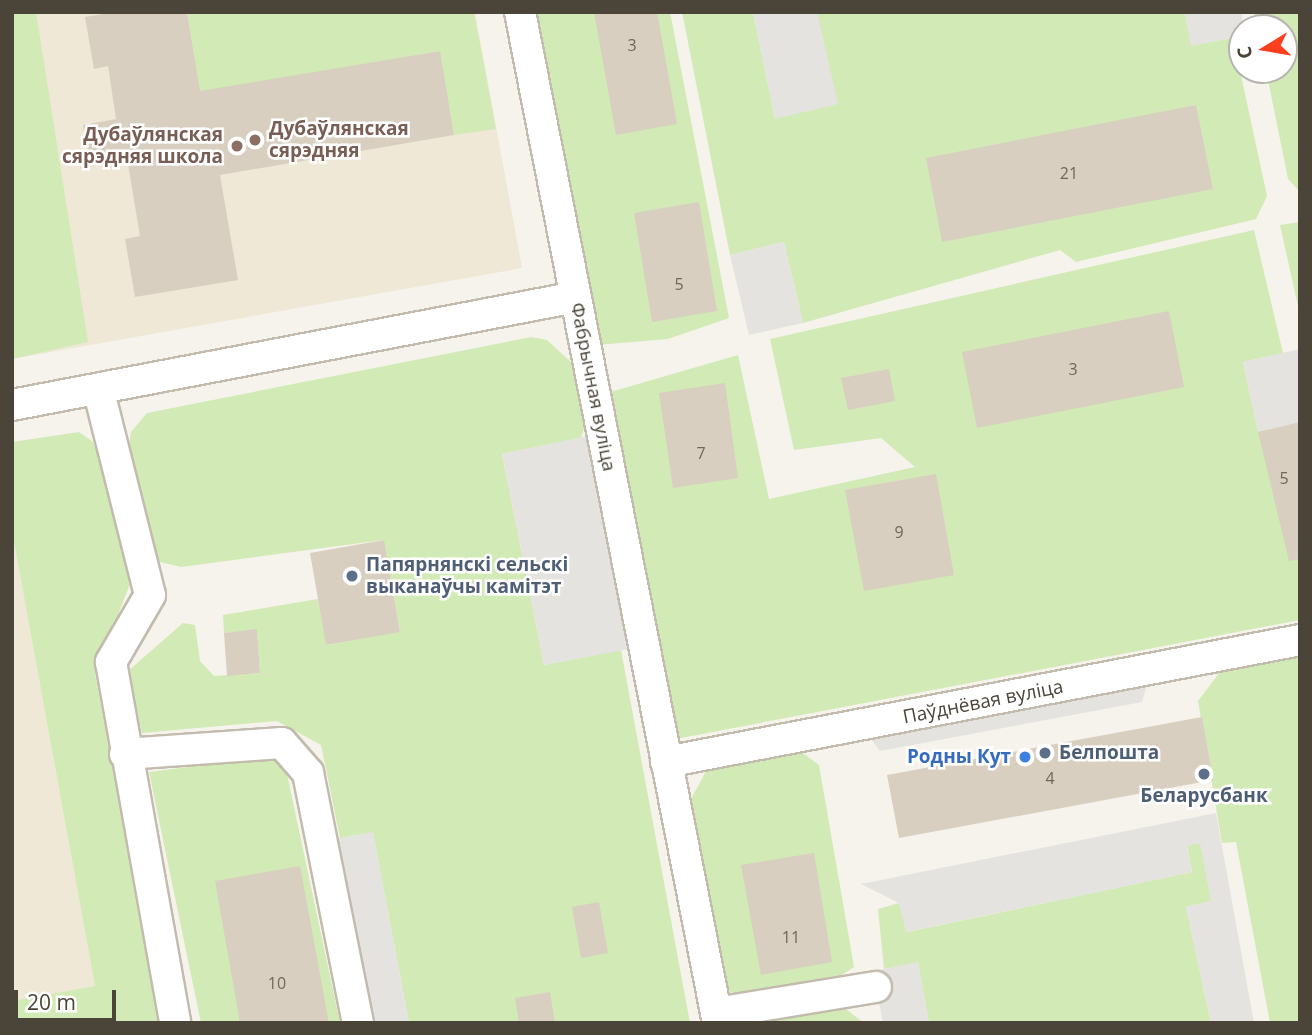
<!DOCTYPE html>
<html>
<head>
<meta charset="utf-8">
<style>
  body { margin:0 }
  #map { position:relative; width:1312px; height:1035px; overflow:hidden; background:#f6f3ec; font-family:"Open Sans",sans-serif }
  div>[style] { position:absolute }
  .education>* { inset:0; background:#efe8d6 }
  .green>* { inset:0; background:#d2eab5 }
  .parking>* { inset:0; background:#e5e3e0 }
  .building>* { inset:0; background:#d8cfc1 }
  .roads { filter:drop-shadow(2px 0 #c2bbae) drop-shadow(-2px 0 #c2bbae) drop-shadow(0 2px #c2bbae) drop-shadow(0 -2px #c2bbae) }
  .street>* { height:30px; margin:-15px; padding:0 15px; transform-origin:15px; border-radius:15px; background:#fff }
  .dots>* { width:19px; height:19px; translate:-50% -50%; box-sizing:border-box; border:4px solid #fff; border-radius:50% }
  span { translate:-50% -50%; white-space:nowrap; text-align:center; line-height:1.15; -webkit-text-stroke:5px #fff; paint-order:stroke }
  .number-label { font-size:16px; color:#6e675b }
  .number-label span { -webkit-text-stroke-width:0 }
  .education-label { font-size:19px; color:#785e54; font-weight:700 }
  .left { translate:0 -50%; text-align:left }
  .right { translate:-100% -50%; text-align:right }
  .street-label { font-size:19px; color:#4b4439 }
  .service-label { font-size:19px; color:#4e5e75; font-weight:700 }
  .shop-label { font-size:19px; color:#366cbe; font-weight:700 }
  .frame { position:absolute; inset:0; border:14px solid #4b4439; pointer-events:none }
  .north { position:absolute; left:1228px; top:14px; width:70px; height:70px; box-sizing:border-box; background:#fff; border:2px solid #b7b4b0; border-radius:50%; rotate:259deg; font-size:19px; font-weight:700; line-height:28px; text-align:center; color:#4b4439 }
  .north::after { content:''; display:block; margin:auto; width:24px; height:32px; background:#fc3f1d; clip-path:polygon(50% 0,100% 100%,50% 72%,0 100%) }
  .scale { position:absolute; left:14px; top:990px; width:102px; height:32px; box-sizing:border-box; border:4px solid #4b4439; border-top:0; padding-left:9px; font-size:21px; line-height:24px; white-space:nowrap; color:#4b4439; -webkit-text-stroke:5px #fff; paint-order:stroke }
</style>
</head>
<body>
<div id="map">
  <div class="education">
    <div style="clip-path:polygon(12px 12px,475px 12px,522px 268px,12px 359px)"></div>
    <div style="clip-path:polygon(12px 531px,95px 986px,12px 1001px)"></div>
  </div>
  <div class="green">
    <div style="clip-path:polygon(12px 12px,36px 12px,88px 342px,12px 359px)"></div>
    <div style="clip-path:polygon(187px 12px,474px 12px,496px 129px,454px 135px,439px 51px,187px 94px,194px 53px)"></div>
    <div style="clip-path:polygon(520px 12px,670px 12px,729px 318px,668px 339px,585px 346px)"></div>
    <div style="clip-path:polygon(682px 12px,753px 12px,775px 119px,817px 12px,1185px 12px,1191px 45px,1233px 38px,1267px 196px,1256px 219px,1076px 262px,1060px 250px,803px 323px,784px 242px,730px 255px)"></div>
    <div style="clip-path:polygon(1254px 12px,1300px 12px,1300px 192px,1288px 179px,1266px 70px,1284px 70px,1284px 28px,1257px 28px)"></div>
    <div style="clip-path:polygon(1300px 222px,1300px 315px,1280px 225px)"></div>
    <div style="clip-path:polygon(1254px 230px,1283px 353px,1243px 362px,1258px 432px,1300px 422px,1300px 620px,676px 739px,607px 393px,738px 355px,769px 499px,915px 467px,881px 438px,794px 450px,770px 339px)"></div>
    <div style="clip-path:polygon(531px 337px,547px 340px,574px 365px,586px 422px,581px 438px,502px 454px,544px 665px,621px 650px,690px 1023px,409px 1023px,373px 833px,340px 838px,321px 745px,277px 721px,142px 733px,128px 671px,183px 623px,195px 625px,200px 661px,214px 676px,260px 673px,257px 630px,224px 633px,223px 615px,318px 599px,327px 645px,400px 631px,383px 540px,181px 567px,160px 562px,147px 544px,128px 452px,131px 432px,147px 413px)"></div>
    <div style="clip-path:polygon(79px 432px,93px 442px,103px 467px,130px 584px,95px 673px,160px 1023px,12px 1023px,12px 1001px,95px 986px,12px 531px,12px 442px)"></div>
    <div style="clip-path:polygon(1300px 654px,1300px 1023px,1270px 1023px,1236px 842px,1222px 843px,1198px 701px,1220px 672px)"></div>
    <div style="clip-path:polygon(800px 751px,819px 765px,854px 967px,831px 982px,745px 997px,725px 990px,686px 808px,708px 768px)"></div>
    <div style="clip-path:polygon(252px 759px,275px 761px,287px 774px,340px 1023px,201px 1023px,149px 772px)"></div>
    <div style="clip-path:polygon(1201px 843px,1211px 901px,1186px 907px,1211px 1023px,929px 1023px,918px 963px,884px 969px,878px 909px,899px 903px,907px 932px,1192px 872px,1187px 845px)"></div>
    <div style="clip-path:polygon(842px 1006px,864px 1023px,751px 1023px,756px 1021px)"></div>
  </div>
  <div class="parking">
    <div style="clip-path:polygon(753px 12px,817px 12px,838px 104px,775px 119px)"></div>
    <div style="clip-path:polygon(1185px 12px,1242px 12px,1242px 36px,1191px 46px)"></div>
    <div style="clip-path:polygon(784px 242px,803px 323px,749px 335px,730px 255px)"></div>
    <div style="clip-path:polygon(1300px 349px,1300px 422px,1258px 432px,1243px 362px)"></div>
    <div style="clip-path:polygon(602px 433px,645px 646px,544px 665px,502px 454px)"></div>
    <div style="clip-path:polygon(1151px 670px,1142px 702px,880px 751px,861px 726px)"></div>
    <div style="clip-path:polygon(1216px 813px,1254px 1023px,1211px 1023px,1186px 907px,1211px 901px,1200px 843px,1187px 846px,1192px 872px,906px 932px,899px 903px,861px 884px)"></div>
    <div style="clip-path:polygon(373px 832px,409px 1023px,358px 1023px,323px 841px)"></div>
    <div style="clip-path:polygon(918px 962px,929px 1023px,883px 1023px,873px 971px)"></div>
  </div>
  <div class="building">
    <div style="clip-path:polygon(115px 12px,187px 12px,200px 91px,440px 51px,454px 135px,220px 175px,238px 280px,135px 297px,125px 239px,140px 236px,127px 158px,90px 164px,83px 125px,116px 119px,108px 66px,94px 69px,85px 17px)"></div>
    <div style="clip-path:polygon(594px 12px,657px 12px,677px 124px,616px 135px)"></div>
    <div style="clip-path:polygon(1196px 105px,1213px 189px,942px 242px,926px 158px)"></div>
    <div style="clip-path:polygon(699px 202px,717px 311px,652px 322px,634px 213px)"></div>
    <div style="clip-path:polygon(1169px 311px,1184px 387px,977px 428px,962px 352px)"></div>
    <div style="clip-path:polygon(889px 369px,895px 401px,848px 410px,841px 378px)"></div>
    <div style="clip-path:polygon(725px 383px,738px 478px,673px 488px,659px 393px)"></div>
    <div style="clip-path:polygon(1300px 422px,1300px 559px,1289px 561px,1258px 432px)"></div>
    <div style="clip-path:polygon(936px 474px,954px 575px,864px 591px,845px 490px)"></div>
    <div style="clip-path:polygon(384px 540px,400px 632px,326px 645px,310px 553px)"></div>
    <div style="clip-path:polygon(257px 629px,260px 673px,227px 676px,224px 633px)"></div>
    <div style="clip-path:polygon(1202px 717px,1213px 780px,899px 838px,887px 775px)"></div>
    <div style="clip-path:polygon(814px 853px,832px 962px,761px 975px,741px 865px)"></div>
    <div style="clip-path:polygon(300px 866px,329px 1023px,240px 1023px,215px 881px)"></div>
    <div style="clip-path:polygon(599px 902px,608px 953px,581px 958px,572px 907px)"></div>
    <div style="clip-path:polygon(550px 992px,555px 1023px,519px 1023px,515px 998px)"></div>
  </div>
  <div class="roads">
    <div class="street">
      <div style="left:520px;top:12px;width:1030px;rotate:78.92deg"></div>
      <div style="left:99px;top:392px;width:209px;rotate:75.9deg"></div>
      <div style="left:150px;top:595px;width:78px;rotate:120.2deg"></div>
      <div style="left:111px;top:662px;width:367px;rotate:79.9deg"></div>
      <div style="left:12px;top:405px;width:574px;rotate:-10.84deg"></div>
      <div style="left:125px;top:754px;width:157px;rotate:-4deg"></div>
      <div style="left:282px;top:743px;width:40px;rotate:49deg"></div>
      <div style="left:308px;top:773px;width:255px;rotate:78.7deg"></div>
      <div style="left:666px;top:762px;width:646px;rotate:-10.89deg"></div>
      <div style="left:717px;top:1013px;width:161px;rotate:-9.3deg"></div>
    </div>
  </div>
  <div class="dots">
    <div style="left:255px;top:140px;background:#8d6e63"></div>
    <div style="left:237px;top:146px;background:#8d6e63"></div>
    <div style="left:352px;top:576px;background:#5c6f8a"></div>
    <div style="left:1045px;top:753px;background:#5c6f8a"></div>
    <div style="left:1025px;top:757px;background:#3f7fe0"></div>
    <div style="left:1204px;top:774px;background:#5c6f8a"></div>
  </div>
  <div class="number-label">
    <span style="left:632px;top:45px">3</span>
    <span style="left:1069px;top:173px">21</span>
    <span style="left:679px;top:284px">5</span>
    <span style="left:1073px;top:369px">3</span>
    <span style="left:701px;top:453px">7</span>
    <span style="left:1284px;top:478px">5</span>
    <span style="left:899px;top:532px">9</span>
    <span style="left:1050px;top:778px">4</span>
    <span style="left:791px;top:937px">11</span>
    <span style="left:277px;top:983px">10</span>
  </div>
  <div class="education-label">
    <span class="left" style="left:269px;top:140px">Дубаўлянская<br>сярэдняя</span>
    <span class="right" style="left:223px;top:146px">Дубаўлянская<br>сярэдняя школа</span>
  </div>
  <div class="street-label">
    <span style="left:593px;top:387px;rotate:79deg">Фабрычная вуліца</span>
    <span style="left:983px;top:702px;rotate:-11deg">Паўднёвая вуліца</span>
  </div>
  <div class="service-label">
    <span class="left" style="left:366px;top:576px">Папярнянскі сельскі<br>выканаўчы камітэт</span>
    <span class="left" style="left:1059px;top:753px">Белпошта</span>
    <span style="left:1204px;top:796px">Беларусбанк</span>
  </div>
  <div class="shop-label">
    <span class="right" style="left:1011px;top:757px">Родны Кут</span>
  </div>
  <div class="frame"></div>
  <div class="north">С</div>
  <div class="scale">20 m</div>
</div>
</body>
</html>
